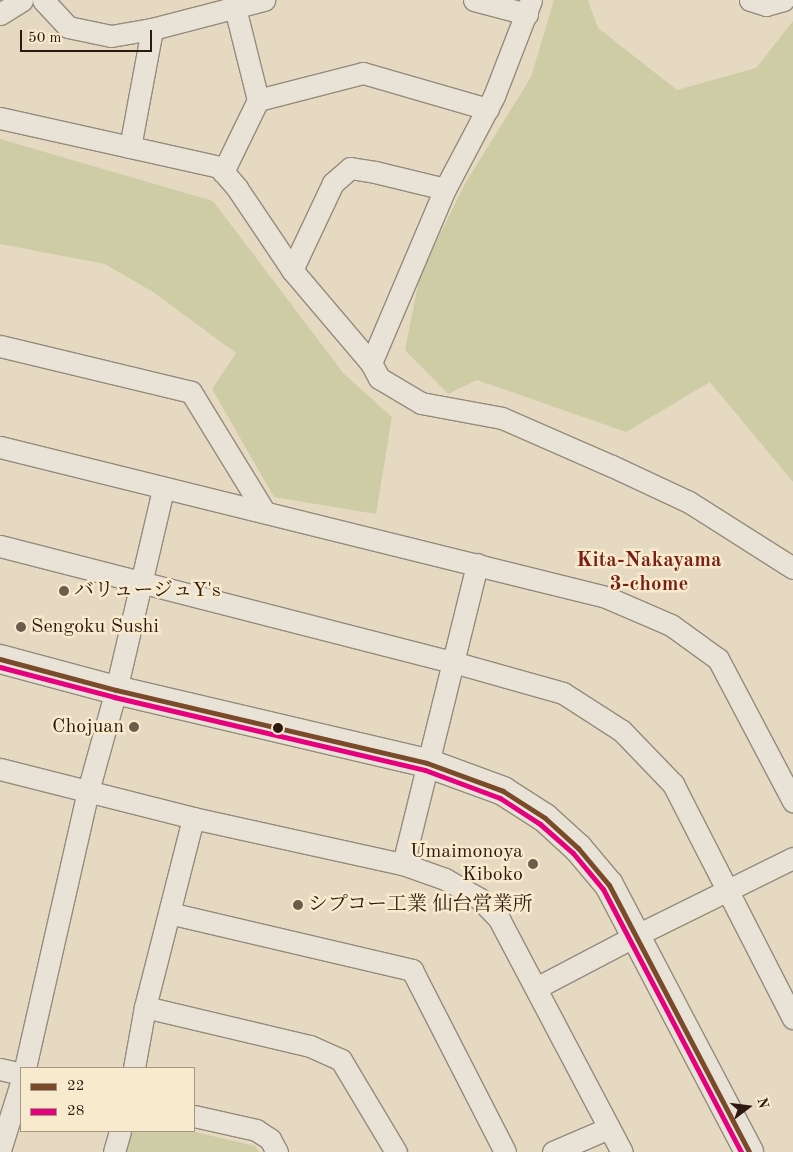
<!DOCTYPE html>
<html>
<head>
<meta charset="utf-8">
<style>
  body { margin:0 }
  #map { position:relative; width:793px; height:1152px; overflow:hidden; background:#e5d9c1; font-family:"Old Standard TT","Noto Serif JP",serif }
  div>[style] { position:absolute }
  .green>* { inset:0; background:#cdcca5 }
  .roads { filter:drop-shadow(1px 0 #948b7d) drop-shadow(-1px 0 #948b7d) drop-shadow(0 1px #948b7d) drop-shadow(0 -1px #948b7d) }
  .street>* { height:21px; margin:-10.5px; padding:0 10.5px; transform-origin:10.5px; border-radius:10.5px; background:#e9e3d7 }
  .secondary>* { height:28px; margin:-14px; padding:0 14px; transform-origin:14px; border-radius:14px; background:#e9e3d7 }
  .bus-1>* { height:5px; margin:-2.5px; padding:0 2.5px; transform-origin:2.5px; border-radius:2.5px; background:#7a4b2a }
  .bus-2>* { height:5px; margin:-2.5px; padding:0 2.5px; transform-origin:2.5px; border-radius:2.5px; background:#e5007d }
  .dots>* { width:14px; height:14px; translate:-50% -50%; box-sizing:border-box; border:2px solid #f8eacd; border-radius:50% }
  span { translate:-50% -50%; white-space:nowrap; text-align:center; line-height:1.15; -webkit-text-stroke:5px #f8eacd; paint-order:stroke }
  .poi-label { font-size:20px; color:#2d1910 }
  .left { translate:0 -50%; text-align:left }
  .right { translate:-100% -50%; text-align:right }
  .neighbourhood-label { font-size:21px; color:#7a1f14; font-weight:700 }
  .legend { position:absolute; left:20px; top:1067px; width:175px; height:65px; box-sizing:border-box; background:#f8eacd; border:1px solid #a79681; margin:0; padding:6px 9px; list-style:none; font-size:15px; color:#2d1910 }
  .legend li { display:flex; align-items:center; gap:10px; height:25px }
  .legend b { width:25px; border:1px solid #a79681 }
  .north { position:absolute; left:723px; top:1082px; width:50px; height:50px; -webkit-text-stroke:4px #f8eacd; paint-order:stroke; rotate:75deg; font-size:14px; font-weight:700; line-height:20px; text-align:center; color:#2d1910 }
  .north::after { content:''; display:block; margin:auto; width:18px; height:22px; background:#2d1910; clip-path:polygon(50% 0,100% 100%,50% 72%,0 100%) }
  .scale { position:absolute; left:20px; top:30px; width:132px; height:22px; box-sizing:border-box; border:2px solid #2d1910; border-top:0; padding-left:6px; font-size:15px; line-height:18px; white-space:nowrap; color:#2d1910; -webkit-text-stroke:4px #f8eacd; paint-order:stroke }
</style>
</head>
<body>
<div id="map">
  <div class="green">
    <div style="clip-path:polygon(554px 0,588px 0,598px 28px,677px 90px,756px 68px,793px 21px,793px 482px,710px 382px,626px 432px,477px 380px,448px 394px,405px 350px,420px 274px,466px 182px,531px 77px)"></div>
    <div style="clip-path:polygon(0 139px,213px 201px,344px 374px,392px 417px,376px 514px,274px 497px,212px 389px,236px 353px,153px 292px,105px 264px,0 244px)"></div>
    <div style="clip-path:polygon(123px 1131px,191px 1131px,255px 1146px,259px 1152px,121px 1152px)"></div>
  </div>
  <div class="roads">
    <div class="street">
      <div style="left:43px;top:0;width:37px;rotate:47deg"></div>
      <div style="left:68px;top:27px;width:44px;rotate:11.8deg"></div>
      <div style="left:111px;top:36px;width:42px;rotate:-9.7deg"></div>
      <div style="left:152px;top:29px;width:116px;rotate:-14.5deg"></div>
      <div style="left:474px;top:0;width:55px;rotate:14.8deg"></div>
      <div style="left:750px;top:0;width:17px;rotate:17deg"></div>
      <div style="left:766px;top:5px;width:18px;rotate:-16deg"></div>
      <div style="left:0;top:14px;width:26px;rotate:-32deg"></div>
      <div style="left:258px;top:100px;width:108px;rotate:-14.4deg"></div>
      <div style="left:363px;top:73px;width:130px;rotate:16.1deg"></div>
      <div style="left:0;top:118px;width:224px;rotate:12.6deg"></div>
      <div style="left:219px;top:167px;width:28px;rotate:49deg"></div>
      <div style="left:237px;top:188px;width:99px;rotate:56.1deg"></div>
      <div style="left:292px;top:270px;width:122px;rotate:49.7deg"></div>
      <div style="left:371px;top:363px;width:17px;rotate:62deg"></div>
      <div style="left:379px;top:378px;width:49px;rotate:30.8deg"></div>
      <div style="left:421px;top:403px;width:82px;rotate:10.5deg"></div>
      <div style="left:502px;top:418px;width:120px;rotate:23.6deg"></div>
      <div style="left:612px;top:466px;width:85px;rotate:25.1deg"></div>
      <div style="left:689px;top:502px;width:123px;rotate:32.4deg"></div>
      <div style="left:130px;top:147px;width:120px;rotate:-79.4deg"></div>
      <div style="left:223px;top:172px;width:80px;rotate:-64.1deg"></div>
      <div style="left:258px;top:100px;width:103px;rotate:-104deg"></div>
      <div style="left:292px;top:270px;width:96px;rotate:-64.8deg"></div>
      <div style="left:333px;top:183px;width:23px;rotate:-41deg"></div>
      <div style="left:350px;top:168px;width:25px;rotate:9deg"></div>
      <div style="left:375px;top:172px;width:72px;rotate:13.7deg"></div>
      <div style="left:0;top:346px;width:196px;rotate:13.5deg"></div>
      <div style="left:191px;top:392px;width:140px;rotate:58.5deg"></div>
      <div style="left:371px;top:363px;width:189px;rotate:-67deg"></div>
      <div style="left:445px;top:189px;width:105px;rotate:-62.2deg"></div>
      <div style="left:494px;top:96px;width:103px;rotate:-68.9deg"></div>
      <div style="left:0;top:447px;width:624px;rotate:13.9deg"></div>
      <div style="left:606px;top:597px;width:71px;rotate:23.3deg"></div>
      <div style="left:671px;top:625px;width:58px;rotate:35.9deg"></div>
      <div style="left:718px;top:659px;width:161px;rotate:62.2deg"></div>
      <div style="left:0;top:546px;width:468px;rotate:14.4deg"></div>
      <div style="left:453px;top:662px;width:114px;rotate:15.7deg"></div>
      <div style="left:563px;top:693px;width:70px;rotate:32.8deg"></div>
      <div style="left:622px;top:731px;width:74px;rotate:46.1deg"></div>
      <div style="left:673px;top:784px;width:263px;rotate:62.9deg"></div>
      <div style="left:0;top:769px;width:199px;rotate:14.2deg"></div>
      <div style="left:193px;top:818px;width:215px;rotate:12.4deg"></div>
      <div style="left:403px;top:864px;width:45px;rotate:19.7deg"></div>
      <div style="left:445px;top:879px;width:40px;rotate:29.7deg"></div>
      <div style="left:480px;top:899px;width:28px;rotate:46deg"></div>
      <div style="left:499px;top:919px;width:263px;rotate:62.2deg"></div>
      <div style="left:403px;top:864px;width:309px;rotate:-76.1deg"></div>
      <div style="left:169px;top:913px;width:250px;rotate:13.2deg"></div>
      <div style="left:412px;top:970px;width:204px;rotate:62.9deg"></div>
      <div style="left:536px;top:988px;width:112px;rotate:-27.7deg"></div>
      <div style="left:635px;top:936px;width:176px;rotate:-26.3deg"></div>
      <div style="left:145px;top:1007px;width:170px;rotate:13.3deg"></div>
      <div style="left:310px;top:1046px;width:34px;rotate:24deg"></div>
      <div style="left:341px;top:1060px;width:107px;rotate:59.1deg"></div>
      <div style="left:25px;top:1068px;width:284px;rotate:-77.2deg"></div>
      <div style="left:88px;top:791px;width:105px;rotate:-74.5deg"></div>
      <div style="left:116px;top:690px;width:206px;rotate:-76.8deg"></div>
      <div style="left:134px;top:1068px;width:62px;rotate:-79.8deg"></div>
      <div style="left:145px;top:1007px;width:195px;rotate:-75.7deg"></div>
      <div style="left:0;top:1069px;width:22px;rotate:13deg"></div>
      <div style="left:194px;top:1116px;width:64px;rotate:12.7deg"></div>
      <div style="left:256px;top:1130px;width:17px;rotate:33deg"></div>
      <div style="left:270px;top:1139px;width:15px;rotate:62deg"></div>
      <div style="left:0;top:1150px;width:70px;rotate:-72.6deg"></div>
      <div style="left:114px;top:1152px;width:22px;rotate:-74deg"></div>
      <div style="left:553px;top:1152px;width:61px;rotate:-23.2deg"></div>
    </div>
    <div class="secondary">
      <div style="left:0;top:659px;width:120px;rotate:15deg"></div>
      <div style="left:116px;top:690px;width:319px;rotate:13.2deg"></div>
      <div style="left:427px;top:763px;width:81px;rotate:20.2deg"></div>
      <div style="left:503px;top:791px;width:50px;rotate:32.7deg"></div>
      <div style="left:545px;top:818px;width:45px;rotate:42.3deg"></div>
      <div style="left:578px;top:848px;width:48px;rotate:50deg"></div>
      <div style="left:609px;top:885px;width:301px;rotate:62.3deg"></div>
    </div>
  </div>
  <div class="bus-1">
    <div style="left:0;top:659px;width:120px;rotate:15deg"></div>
    <div style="left:116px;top:690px;width:319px;rotate:13.2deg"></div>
    <div style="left:427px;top:763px;width:81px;rotate:20.2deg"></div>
    <div style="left:503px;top:791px;width:50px;rotate:32.7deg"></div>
    <div style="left:545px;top:818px;width:45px;rotate:42.3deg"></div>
    <div style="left:578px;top:848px;width:48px;rotate:50deg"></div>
    <div style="left:609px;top:885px;width:301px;rotate:62.3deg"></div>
  </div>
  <div class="bus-2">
    <div style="left:0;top:667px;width:118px;rotate:14.7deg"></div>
    <div style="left:114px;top:697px;width:319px;rotate:13.2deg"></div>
    <div style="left:425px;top:770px;width:80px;rotate:20.5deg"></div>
    <div style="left:500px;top:798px;width:48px;rotate:33deg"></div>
    <div style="left:540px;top:824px;width:44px;rotate:41.3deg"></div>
    <div style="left:573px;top:853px;width:47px;rotate:50.2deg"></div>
    <div style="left:603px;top:889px;width:297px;rotate:62.3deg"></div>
  </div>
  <div class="dots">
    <div style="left:64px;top:591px;background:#6d5c4e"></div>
    <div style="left:21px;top:627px;background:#6d5c4e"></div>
    <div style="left:134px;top:727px;background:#6d5c4e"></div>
    <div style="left:278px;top:728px;background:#2d1910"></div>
    <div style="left:533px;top:864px;background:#6d5c4e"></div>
    <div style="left:298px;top:905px;background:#6d5c4e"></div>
  </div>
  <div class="poi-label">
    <span class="left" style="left:74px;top:591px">バリュージュY's</span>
    <span class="left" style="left:31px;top:627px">Sengoku Sushi</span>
    <span class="right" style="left:124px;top:727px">Chojuan</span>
    <span class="right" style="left:523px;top:864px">Umaimonoya<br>Kiboko</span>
    <span class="left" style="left:308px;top:905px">シプコー工業 仙台営業所</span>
  </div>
  <div class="neighbourhood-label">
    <span style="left:649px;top:573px">Kita-Nakayama<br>3-chome</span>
  </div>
  <ul class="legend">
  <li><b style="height:6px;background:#7a4b2a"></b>22</li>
  <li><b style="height:6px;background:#e5007d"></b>28</li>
  </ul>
  <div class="north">N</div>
  <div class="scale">50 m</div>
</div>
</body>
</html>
